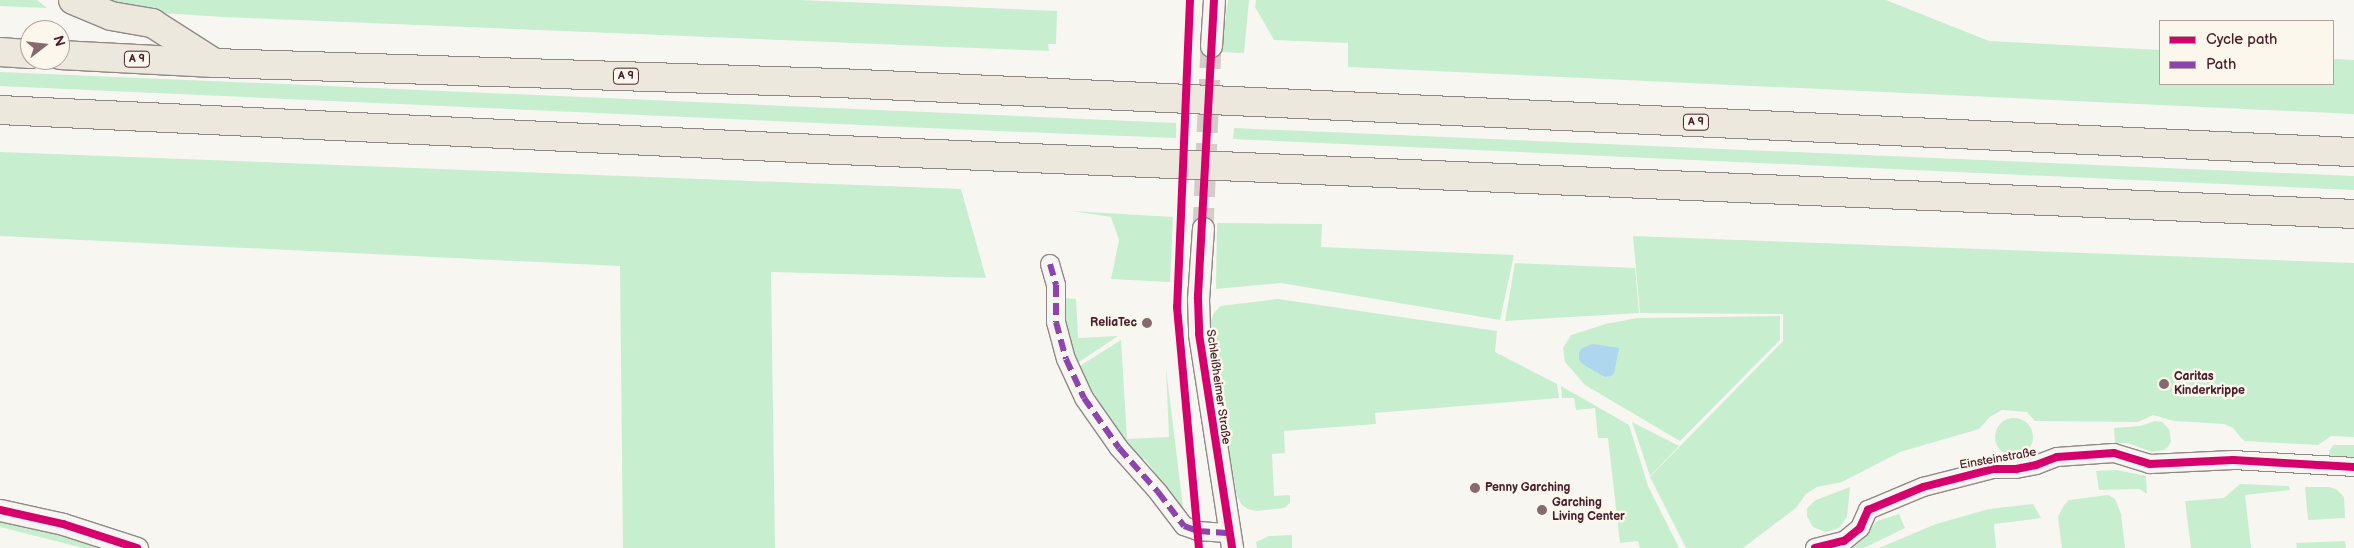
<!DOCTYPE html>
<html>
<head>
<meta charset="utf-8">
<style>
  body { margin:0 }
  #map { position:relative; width:2354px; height:548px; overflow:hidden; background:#f8f6f0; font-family:"Balsamiq Sans",sans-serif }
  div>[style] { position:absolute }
  .green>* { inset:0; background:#c8eed0 }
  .round { border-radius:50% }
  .water>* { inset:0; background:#aed6ef }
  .tertiary-tunnel>* { height:21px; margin-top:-10.5px; transform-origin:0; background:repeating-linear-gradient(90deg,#d5cbc9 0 21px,transparent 0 32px) }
  .roads { filter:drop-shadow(1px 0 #918787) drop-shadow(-1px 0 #918787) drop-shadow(0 1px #918787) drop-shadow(0 -1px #918787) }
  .minor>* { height:18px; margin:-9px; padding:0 9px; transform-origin:9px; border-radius:9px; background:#f6f5f1 }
  .tertiary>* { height:21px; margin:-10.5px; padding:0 10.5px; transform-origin:10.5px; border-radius:10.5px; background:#f6f5f1 }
  .motorway>* { height:28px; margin:-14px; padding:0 14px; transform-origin:14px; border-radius:14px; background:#ede8dd }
  .quiet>* { height:6px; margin-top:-3px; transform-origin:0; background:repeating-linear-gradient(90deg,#8e44ad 0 12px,transparent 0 18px) }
  .cycleway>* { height:8px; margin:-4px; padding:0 4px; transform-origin:4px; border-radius:4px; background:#d6006c }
  .dots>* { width:14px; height:14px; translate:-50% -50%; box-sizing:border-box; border:2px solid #fbf7ec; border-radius:50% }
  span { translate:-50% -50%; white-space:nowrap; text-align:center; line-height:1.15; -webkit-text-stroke:5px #fbf7ec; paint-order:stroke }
  .shield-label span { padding:1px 4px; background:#fbf7ec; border:1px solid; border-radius:4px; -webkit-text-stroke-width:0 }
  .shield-label { font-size:11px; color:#4a1f2b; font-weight:700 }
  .poi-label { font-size:12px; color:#4a1f2b; font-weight:700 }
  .right { translate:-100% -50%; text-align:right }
  .left { translate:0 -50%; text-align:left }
  .street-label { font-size:12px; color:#4a1f2b }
  .legend { position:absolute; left:2159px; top:20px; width:175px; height:65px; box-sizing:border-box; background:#fbf7ec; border:1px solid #b4a19f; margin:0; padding:6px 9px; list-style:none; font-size:15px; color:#4a1f2b }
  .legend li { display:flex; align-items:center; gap:10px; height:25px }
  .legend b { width:25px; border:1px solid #b4a19f }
  .north { position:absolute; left:20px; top:20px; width:50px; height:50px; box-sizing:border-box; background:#fbf7ec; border:1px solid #b4a19f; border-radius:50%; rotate:74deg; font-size:14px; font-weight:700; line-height:20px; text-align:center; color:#4a1f2b }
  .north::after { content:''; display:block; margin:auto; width:18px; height:22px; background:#876a70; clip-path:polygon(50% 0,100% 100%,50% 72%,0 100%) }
</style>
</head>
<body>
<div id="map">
  <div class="green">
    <div style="clip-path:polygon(0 0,37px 0,47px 8px,0 6px)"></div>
    <div style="clip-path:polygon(99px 0,799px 0,1057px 11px,1056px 44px,1048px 44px,1049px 51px,224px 17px,159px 13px)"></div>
    <div style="clip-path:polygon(1228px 0,1249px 0,1244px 53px,1221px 52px)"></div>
    <div style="clip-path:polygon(1256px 0,1886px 0,1989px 41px,2160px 50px,2160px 84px,2333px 84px,2333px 59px,2354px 60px,2354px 114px,1348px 67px,1348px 43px,1274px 40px,1255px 7px)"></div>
    <div style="clip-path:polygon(0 72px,374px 88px,1176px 123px,1176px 138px,950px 129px,0 86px)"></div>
    <div style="clip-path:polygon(1234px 128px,2354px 176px,2354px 190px,1233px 139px)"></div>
    <div style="clip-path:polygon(0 152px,961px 189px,986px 278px,771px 272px,775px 548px,623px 548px,620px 266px,0 236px)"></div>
    <div style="clip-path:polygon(1071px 211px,1173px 217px,1170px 282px,1111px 279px,1119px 240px,1111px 217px)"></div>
    <div style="clip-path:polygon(1217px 223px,1322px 224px,1321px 247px,1514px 255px,1500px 320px,1281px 283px,1216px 289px)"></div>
    <div style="clip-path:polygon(1633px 236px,2354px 263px,2354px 437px,2331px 436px,2318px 445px,2244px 441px,2233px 428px,2224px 424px,2174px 421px,2153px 415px,2138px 422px,2035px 421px,2027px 412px,2002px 410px,1990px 417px,1979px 429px,1900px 452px,1842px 482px,1817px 487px,1806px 494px,1796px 508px,1743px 548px,1686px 548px,1650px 477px,1783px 341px,1783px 314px,1640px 313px)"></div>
    <div style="clip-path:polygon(1515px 263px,1635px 268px,1639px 313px,1505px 321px)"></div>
    <div style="clip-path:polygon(1064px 298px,1076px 299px,1078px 338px,1118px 336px,1073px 366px,1064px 326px)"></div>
    <div style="clip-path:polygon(1278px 299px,1497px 331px,1495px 352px,1557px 384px,1559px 398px,1375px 413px,1376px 424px,1284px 431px,1285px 453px,1272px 454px,1274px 496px,1290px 495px,1290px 503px,1284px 508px,1256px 511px,1248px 509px,1242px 505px,1237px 496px,1213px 362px,1210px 323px,1214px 313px,1220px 306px)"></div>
    <div style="clip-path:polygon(1780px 316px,1780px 340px,1680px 441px,1585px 385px,1565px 362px,1563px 348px,1571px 335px,1606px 324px,1637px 318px)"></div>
    <div style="clip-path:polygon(1121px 340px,1127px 439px,1169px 437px,1166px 368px,1184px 515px,1155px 482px,1156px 474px,1145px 459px,1136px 458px,1104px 420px,1106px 413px,1087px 382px,1079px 381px,1075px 369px)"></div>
    <div style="clip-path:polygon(1561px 386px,1629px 425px,1648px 486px,1679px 548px,1640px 548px,1638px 541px,1620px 543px,1608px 438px,1598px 438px,1595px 408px,1576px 410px,1574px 398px,1562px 398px)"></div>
    <div class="round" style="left:1995px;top:418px;width:38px;height:38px"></div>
    <div style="clip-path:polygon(2155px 421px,2162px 422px,2169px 429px,2171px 441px,2168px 447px,2164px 450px,2152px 452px,2128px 443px,2115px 443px,2114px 428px,2140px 426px)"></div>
    <div style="clip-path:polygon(1632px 422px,1679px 446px,1650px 476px)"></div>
    <div style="clip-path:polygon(2333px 445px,2354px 445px,2354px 459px,2330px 456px,2329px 452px)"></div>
    <div style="clip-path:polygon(2117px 470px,2146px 476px,2147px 494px,2139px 489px,2099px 490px,2096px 471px)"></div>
    <div style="clip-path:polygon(2240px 484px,2289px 486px,2290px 490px,2245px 495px,2251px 548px,2191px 548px,2185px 501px,2224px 498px)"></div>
    <div style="clip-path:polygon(1850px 487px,1847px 517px,1839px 528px,1826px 532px,1813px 527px,1807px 516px,1807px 509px,1810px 505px,1816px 500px)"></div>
    <div style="clip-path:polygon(2305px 487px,2330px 487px,2337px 490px,2344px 497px,2345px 518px,2308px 520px)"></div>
    <div style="clip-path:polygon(2108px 495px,2115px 499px,2121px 514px,2125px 548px,2062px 548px,2058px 517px,2064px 505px,2069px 500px)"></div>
    <div style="clip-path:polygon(2033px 504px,2041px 518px,1994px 524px,1996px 548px,1879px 548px,1936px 524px,1989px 509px)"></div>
    <div style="clip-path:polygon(1899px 514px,1905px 528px,1864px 548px,1852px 548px,1859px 543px,1877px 521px)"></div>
    <div style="clip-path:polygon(0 519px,82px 539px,113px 548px,83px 548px,0 527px)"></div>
    <div style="clip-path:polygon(1292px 535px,1292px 548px,1257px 548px,1256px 542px,1269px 536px)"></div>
    <div style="clip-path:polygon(2345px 541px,2346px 548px,2297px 548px,2296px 543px)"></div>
  </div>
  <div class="water">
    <div style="clip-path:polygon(1593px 344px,1619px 348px,1614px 373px,1611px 376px,1605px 377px,1584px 365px,1579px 360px,1579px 353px,1582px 348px)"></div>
  </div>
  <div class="tertiary-tunnel">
    <div style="left:1203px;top:228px;width:182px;rotate:-87.5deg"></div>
  </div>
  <div class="roads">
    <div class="minor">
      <div style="left:1050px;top:264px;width:22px;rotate:74deg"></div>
      <div style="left:1056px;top:285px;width:37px;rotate:90deg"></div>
      <div style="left:1056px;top:322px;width:38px;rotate:75deg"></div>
      <div style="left:1066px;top:359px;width:43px;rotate:65.2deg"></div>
      <div style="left:1084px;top:398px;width:61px;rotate:55deg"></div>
      <div style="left:1119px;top:448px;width:59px;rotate:48.4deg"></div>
      <div style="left:1158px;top:492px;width:43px;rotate:52.6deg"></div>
      <div style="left:1184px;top:526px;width:15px;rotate:20deg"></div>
      <div style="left:1198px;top:531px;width:32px;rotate:4deg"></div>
      <div style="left:1815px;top:548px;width:30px;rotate:-14deg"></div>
      <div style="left:1844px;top:541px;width:21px;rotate:-39deg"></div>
      <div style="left:1860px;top:528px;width:20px;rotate:-66deg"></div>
      <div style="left:1868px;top:510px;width:60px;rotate:-22.7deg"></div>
      <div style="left:1923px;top:487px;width:72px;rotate:-14.4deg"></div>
      <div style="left:1993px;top:469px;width:23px"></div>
      <div style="left:2016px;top:469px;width:20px;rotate:-11deg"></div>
      <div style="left:2036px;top:465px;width:22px;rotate:-21deg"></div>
      <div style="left:2057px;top:457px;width:57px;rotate:-4deg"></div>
      <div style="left:2114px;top:453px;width:38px;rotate:17deg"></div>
      <div style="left:2150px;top:464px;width:83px;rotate:-2.8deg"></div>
      <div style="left:2233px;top:460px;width:121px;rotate:3.3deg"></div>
    </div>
    <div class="tertiary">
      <div style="left:1211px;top:46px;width:46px;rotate:-86.3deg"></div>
      <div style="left:1203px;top:228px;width:71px;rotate:94deg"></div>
      <div style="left:1198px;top:299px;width:35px;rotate:88deg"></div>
      <div style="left:1199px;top:334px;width:217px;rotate:81.2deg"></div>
      <div style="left:0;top:510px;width:65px;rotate:12.5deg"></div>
      <div style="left:63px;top:524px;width:78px;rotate:18deg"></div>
    </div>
    <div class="motorway">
      <div style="left:73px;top:0;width:41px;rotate:22.8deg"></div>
      <div style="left:111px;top:16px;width:42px;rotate:9.7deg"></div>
      <div style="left:152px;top:23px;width:72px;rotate:32.6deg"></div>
      <div style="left:0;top:52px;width:30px;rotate:4deg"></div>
      <div style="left:60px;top:55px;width:154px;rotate:3deg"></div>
      <div style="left:214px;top:63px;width:624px;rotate:1.84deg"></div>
      <div style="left:838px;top:83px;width:1518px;rotate:2.61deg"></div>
      <div style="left:0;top:110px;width:818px;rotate:2.73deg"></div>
      <div style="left:817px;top:149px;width:1538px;rotate:2.42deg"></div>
    </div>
  </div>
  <div class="quiet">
    <div style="left:1050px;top:264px;width:22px;rotate:74deg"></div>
    <div style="left:1056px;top:285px;width:37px;rotate:90deg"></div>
    <div style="left:1056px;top:322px;width:38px;rotate:75deg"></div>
    <div style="left:1066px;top:359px;width:43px;rotate:65.2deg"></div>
    <div style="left:1084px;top:398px;width:61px;rotate:55deg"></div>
    <div style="left:1119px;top:448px;width:59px;rotate:48.4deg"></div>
    <div style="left:1158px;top:492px;width:43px;rotate:52.6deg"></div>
    <div style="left:1184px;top:526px;width:15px;rotate:20deg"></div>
    <div style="left:1198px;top:531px;width:32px;rotate:4deg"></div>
  </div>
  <div class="cycleway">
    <div style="left:1190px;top:0;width:307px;rotate:92.4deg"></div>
    <div style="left:1177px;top:307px;width:242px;rotate:84.8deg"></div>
    <div style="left:1214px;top:0;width:299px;rotate:93.1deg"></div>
    <div style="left:1198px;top:299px;width:35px;rotate:88deg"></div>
    <div style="left:1199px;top:334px;width:217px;rotate:81.2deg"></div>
    <div style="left:0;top:510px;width:65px;rotate:12.5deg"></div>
    <div style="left:63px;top:524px;width:78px;rotate:18deg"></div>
    <div style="left:1815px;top:548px;width:30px;rotate:-14deg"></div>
    <div style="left:1844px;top:541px;width:21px;rotate:-39deg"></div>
    <div style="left:1860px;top:528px;width:20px;rotate:-66deg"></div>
    <div style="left:1868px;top:510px;width:60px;rotate:-22.7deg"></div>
    <div style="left:1923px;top:487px;width:72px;rotate:-14.4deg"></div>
    <div style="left:1993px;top:469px;width:23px"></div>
    <div style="left:2016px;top:469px;width:20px;rotate:-11deg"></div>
    <div style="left:2036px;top:465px;width:22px;rotate:-21deg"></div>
    <div style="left:2057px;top:457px;width:57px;rotate:-4deg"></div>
    <div style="left:2114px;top:453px;width:38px;rotate:17deg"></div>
    <div style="left:2150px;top:464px;width:83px;rotate:-2.8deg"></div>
    <div style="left:2233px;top:460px;width:121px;rotate:3.3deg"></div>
  </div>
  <div class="dots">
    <div style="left:1147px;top:323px;background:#876a70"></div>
    <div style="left:2164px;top:384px;background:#876a70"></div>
    <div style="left:1475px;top:488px;background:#876a70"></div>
    <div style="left:1542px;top:510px;background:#876a70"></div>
  </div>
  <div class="shield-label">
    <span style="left:137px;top:59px">A 9</span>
    <span style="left:626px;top:76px">A 9</span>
    <span style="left:1696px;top:122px">A 9</span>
  </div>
  <div class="poi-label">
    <span class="right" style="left:1137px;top:323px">ReliaTec</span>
    <span class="left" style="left:2174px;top:384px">Caritas<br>Kinderkrippe</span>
    <span class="left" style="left:1485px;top:488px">Penny Garching</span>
    <span class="left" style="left:1552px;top:510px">Garching<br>Living Center</span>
  </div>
  <div class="street-label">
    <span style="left:1218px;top:387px;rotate:82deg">Schleißheimer Straße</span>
    <span style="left:1998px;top:459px;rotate:-10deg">Einsteinstraße</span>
  </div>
  <ul class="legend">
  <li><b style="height:6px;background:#d6006c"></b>Cycle path</li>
  <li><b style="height:6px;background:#8e44ad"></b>Path</li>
  </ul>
  <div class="north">N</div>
</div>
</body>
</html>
